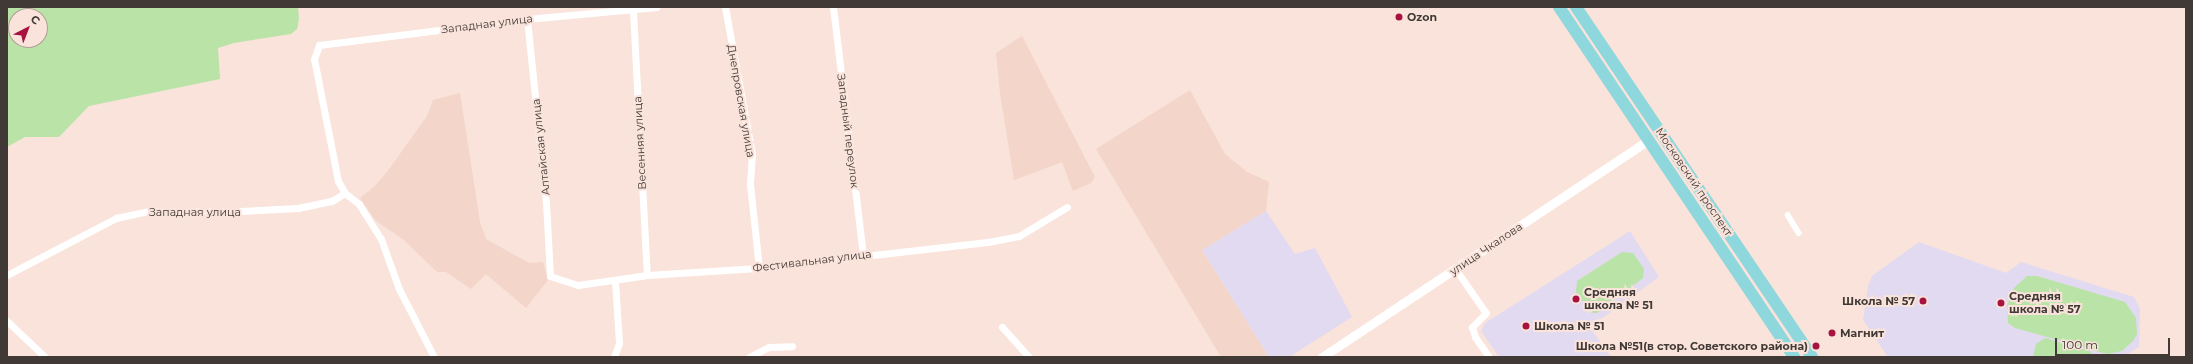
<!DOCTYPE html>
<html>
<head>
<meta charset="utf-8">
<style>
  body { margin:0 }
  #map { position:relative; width:2193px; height:364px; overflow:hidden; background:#f9e3da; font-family:Montserrat,sans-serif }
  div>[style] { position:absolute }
  .built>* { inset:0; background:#f3d5c9 }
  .education>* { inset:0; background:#e2daf0 }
  .green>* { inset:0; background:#bae3a7 }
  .pedestrian>* { height:5.5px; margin:-2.75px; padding:0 2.75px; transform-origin:2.75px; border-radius:2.75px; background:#fff }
  .minor>* { height:7px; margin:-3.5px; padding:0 3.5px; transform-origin:3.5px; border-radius:3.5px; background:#fff }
  .tertiary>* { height:9px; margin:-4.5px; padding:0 4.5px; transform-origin:4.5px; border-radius:4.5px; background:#fff }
  .primary>* { height:12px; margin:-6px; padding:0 6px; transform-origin:6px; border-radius:6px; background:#8ed7dc }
  .dots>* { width:11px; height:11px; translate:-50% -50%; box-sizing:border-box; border:2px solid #f9e3da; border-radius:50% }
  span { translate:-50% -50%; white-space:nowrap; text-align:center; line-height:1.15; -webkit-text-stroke:4px #f9e3da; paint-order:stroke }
  .poi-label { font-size:11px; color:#413935; font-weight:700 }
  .left { translate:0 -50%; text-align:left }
  .right { translate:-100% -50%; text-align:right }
  .street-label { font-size:11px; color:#413935 }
  .frame { position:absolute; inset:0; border:8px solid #413935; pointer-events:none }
  .north { position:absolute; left:8px; top:8px; width:40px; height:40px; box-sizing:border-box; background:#f9e3da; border:1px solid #af9f98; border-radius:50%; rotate:42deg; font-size:11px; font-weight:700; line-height:16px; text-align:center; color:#413935 }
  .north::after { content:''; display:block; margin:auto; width:14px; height:18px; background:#a81241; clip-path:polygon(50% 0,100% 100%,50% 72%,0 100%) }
  .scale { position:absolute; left:2055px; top:338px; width:115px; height:18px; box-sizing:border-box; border:2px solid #413935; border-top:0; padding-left:5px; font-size:12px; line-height:14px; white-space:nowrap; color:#413935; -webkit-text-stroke:3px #f9e3da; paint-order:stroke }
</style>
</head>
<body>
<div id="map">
  <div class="built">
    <div style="clip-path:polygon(1022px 36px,1095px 177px,1091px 183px,1073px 191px,1062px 162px,1014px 180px,1000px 93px,996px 53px)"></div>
    <div style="clip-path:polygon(1190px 90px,1225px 154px,1247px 172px,1269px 182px,1266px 211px,1202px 250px,1269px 357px,1221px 357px,1096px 149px)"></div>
    <div style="clip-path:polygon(460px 93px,480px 222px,486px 239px,529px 263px,543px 262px,548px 280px,526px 308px,486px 274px,471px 289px,446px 272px,437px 272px,404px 240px,375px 220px,360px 198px,375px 186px,390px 168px,427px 116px,433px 100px)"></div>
  </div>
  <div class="education">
    <div style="clip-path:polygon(1266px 211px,1295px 254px,1315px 248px,1352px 317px,1289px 357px,1269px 357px,1202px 250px)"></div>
    <div style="clip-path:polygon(1630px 231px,1659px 277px,1590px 327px,1611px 357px,1499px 357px,1481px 331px,1485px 323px)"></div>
    <div style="clip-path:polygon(1919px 242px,2006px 273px,2021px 262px,2134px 297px,2140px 309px,2139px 347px,2123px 357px,1888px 357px,1863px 320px,1868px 286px,1872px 276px)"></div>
  </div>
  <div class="green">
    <div style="clip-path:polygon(evenodd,7px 7px,298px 7px,299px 19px,297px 29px,291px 34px,234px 43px,218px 48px,220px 79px,89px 106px,59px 137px,25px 137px,7px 147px,7px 7px,16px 16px,40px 16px,40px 40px,16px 40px,16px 16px)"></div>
    <div style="clip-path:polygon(1622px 252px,1633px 253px,1644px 269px,1643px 278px,1597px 313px,1591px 313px,1576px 292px,1577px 281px)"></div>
    <div style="clip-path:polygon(2027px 276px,2037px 276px,2125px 302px,2136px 318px,2137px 334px,2133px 341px,2122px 351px,2107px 354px,2015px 328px,2008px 323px,2007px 305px,2014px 288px)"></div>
    <div style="clip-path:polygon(2045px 338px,2090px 351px,2094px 357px,2033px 357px,2036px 344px)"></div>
  </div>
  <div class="pedestrian">
    <div style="left:1788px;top:215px;width:21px;rotate:59deg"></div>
  </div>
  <div class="minor">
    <div style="left:725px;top:7px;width:149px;rotate:79.6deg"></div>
    <div style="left:752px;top:154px;width:30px;rotate:94deg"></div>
    <div style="left:750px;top:184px;width:84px;rotate:83.9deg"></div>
    <div style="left:833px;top:7px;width:250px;rotate:83.1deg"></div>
    <div style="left:633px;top:11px;width:264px;rotate:87deg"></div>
    <div style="left:527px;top:19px;width:184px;rotate:84.1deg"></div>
    <div style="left:546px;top:202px;width:74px;rotate:86.9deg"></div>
    <div style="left:550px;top:276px;width:29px;rotate:18deg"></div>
    <div style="left:578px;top:285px;width:70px;rotate:-8.2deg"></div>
    <div style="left:647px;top:275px;width:112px;rotate:-3.6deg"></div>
    <div style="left:759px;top:268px;width:230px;rotate:-6.5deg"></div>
    <div style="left:988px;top:242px;width:32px;rotate:-11deg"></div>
    <div style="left:1019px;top:236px;width:56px;rotate:-31.1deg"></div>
    <div style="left:1456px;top:270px;width:52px;rotate:55.1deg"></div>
    <div style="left:1486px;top:313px;width:20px;rotate:135deg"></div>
    <div style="left:1472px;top:327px;width:10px;rotate:73deg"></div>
    <div style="left:1475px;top:337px;width:24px;rotate:55deg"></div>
    <div style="left:7px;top:275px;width:123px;rotate:-27.6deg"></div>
    <div style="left:116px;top:218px;width:33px;rotate:-12deg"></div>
    <div style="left:148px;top:211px;width:93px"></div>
    <div style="left:241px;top:211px;width:57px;rotate:-3deg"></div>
    <div style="left:298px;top:208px;width:35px;rotate:-12deg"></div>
    <div style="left:332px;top:201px;width:15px;rotate:-32deg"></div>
    <div style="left:7px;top:321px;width:52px;rotate:43.5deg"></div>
    <div style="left:1002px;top:327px;width:40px;rotate:48deg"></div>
    <div style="left:434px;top:357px;width:76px;rotate:-117.2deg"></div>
    <div style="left:399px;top:289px;width:53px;rotate:-109.8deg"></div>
    <div style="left:381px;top:239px;width:41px;rotate:-122.2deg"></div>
    <div style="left:359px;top:204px;width:18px;rotate:-142deg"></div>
    <div style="left:345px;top:193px;width:14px;rotate:-120deg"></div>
    <div style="left:338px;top:181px;width:124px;rotate:-101.1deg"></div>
    <div style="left:314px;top:59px;width:15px;rotate:-70deg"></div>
    <div style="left:319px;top:45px;width:210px;rotate:-7.1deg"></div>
    <div style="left:527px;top:19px;width:130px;rotate:-5.3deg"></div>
    <div style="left:614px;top:357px;width:15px;rotate:-70deg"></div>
    <div style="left:619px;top:343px;width:62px;rotate:-93.7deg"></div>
    <div style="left:749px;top:357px;width:22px;rotate:-27deg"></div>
    <div style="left:769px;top:347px;width:23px;rotate:-2deg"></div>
  </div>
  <div class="tertiary">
    <div style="left:1322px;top:357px;width:392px;rotate:-33.6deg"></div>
  </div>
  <div class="primary">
    <div style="left:1559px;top:7px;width:422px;rotate:56.1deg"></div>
    <div style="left:1576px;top:7px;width:422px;rotate:56deg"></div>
  </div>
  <div class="dots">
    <div style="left:1399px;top:17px;background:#a81241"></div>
    <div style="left:1576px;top:299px;background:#a81241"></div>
    <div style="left:1923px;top:301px;background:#a81241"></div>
    <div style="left:2001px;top:303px;background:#a81241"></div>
    <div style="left:1526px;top:326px;background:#a81241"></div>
    <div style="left:1832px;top:333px;background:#a81241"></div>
    <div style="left:1816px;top:346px;background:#a81241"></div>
  </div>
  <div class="poi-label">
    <span class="left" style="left:1407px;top:17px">Ozon</span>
    <span class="left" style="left:1584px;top:299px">Средняя<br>школа № 51</span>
    <span class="left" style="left:2009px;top:303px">Средняя<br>школа № 57</span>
    <span class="right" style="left:1915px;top:301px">Школа № 57</span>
    <span class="left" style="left:1534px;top:326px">Школа № 51</span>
    <span class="left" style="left:1840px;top:333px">Магнит</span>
    <span class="right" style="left:1808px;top:346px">Школа №51(в стор. Советского района)</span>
  </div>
  <div class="street-label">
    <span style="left:487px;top:24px;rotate:-7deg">Западная улица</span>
    <span style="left:741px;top:101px;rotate:80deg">Днепровская улица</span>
    <span style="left:848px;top:131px;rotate:83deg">Западный переулок</span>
    <span style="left:640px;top:143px;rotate:-93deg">Весенняя улица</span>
    <span style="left:541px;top:147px;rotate:-96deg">Алтайская улица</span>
    <span style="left:1694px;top:182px;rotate:56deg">Московский проспект</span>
    <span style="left:195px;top:212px">Западная улица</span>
    <span style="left:1486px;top:249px;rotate:-34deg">улица Чкалова</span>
    <span style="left:812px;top:261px;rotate:-7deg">Фестивальная улица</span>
  </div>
  <div class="frame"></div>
  <div class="north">С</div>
  <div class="scale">100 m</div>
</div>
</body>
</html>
